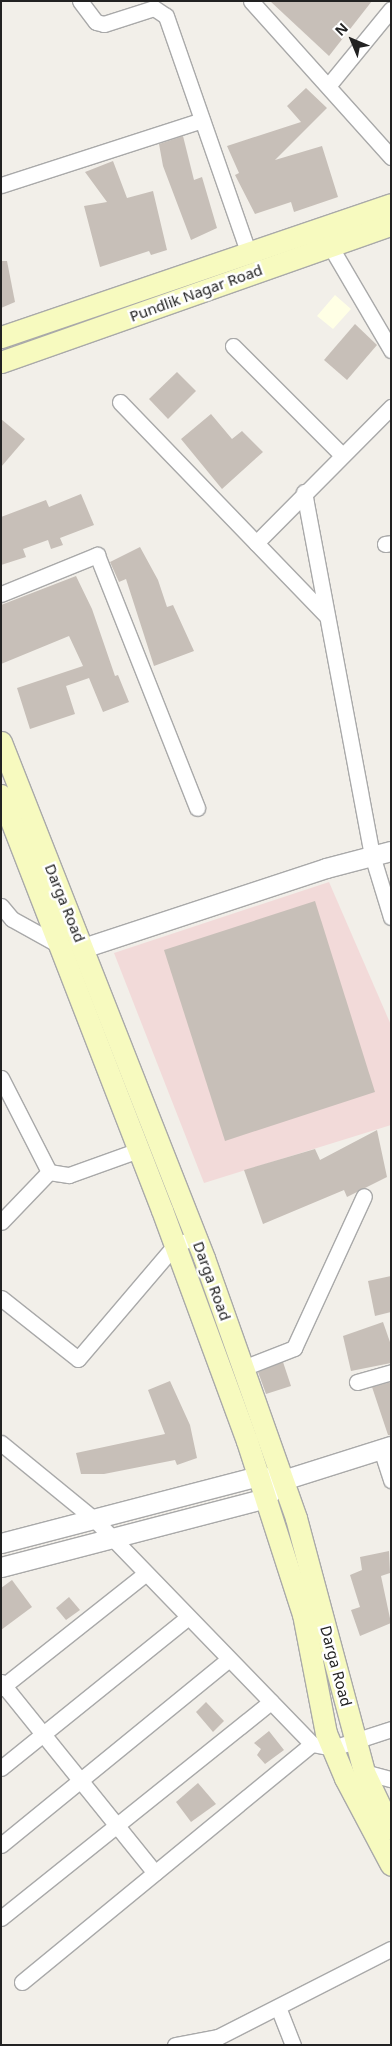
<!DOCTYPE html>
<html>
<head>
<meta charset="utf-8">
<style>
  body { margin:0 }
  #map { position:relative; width:392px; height:2046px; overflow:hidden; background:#f2efe9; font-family:"Noto Sans",sans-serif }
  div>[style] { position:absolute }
  .commercial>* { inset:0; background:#f2dad9 }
  .education>* { inset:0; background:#ffffe5 }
  .building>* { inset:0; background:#c7bfb8 }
  .roads { filter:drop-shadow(1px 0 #a9a9a9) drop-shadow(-1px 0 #a9a9a9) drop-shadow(0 1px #a9a9a9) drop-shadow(0 -1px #a9a9a9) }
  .minor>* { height:15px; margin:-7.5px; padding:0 7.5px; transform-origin:7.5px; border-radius:7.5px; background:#fff }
  .tertiary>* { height:19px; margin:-9.5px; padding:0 9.5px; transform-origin:9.5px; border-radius:9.5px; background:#fff }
  .secondary>* { height:21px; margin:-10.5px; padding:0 10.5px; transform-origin:10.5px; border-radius:10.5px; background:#f7fabf }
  span { translate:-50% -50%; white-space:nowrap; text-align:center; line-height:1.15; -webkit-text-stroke:5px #fff; paint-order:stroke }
  .street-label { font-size:15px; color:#222 }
  .frame { position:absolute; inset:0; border:2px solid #222; pointer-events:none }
  .north { position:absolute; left:327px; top:15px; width:50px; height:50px; -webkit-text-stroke:4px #fff; paint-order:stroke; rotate:315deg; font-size:14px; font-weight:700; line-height:20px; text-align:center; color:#222 }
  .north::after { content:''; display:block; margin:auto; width:18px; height:22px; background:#222; clip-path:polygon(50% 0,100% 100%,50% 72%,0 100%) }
</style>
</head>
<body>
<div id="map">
  <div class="commercial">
    <div style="clip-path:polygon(329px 882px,391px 1025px,391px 1125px,204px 1183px,114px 953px)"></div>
  </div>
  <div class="education">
    <div style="clip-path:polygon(335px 295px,351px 309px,333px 329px,317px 316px)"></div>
  </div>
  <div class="building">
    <div style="clip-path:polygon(270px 1px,372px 1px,329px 56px)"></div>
    <div style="clip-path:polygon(306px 88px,327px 108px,275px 160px,322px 146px,338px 197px,294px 212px,291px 202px,255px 214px,235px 175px,239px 173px,227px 146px,301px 122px,287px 106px)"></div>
    <div style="clip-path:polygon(183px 136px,194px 180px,202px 177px,217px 228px,191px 240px,163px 166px,159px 144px)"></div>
    <div style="clip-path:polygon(113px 161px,127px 198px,153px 191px,167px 250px,151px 255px,149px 251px,100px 267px,84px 206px,107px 202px,85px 172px)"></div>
    <div style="clip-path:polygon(1px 261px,7px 261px,15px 302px,1px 308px)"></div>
    <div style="clip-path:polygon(355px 324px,377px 345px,347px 380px,324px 360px)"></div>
    <div style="clip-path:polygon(177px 372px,196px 391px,168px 419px,149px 399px)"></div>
    <div style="clip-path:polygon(211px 414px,232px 439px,242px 431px,263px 452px,222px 489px,181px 439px)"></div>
    <div style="clip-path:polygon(1px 419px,25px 439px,1px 467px)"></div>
    <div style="clip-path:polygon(81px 494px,94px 525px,60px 538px,63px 545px,51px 549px,48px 540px,23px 549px,26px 557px,1px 565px,1px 517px,46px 500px,49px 507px)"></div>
    <div style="clip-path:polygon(140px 547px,158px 580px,167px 607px,173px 605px,194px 651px,154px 666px,126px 579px,119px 582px,110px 562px)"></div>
    <div style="clip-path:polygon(76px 576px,92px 609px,115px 676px,118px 675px,129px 702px,103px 712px,89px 678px,66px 686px,75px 714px,30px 729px,17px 688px,83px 666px,69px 636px,1px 664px,1px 605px)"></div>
    <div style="clip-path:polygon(315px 901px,375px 1092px,225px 1141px,164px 950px)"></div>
    <div style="clip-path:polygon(377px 1130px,387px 1177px,347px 1197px,344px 1190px,263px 1224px,244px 1170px,315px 1149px,320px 1160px)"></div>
    <div style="clip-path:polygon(391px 1276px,391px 1312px,375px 1316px,368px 1281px)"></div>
    <div style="clip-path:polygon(383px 1322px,391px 1345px,391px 1363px,351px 1371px,343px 1336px)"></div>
    <div style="clip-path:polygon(283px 1362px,291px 1386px,266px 1394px,258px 1372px)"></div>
    <div style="clip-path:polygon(170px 1381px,190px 1425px,197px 1458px,177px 1465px,175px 1460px,104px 1474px,81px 1474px,76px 1453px,165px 1434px,148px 1390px)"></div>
    <div style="clip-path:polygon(391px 1382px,391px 1435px,388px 1435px,372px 1387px)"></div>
    <div style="clip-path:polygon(389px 1551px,390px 1573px,381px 1576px,391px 1623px,360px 1636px,351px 1610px,360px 1607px,350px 1575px,362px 1570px,360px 1557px)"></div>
    <div style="clip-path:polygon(12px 1580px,32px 1607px,1px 1630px,1px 1588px)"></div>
    <div style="clip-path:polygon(69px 1597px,80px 1610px,66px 1620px,56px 1608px)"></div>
    <div style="clip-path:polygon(206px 1702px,224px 1721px,213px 1732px,196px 1712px)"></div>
    <div style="clip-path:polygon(269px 1731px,284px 1750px,265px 1764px,257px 1755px,261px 1749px,254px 1743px)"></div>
    <div style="clip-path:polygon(198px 1783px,216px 1804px,191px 1822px,176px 1802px)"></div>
  </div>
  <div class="roads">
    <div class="minor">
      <div style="left:80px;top:1px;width:26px;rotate:53deg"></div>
      <div style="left:96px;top:22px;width:8px;rotate:14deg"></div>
      <div style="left:104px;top:24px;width:52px;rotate:-17.7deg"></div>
      <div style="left:154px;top:8px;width:14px;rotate:34deg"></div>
      <div style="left:166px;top:16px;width:249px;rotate:70.8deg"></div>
      <div style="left:251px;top:1px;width:210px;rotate:48.1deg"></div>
      <div style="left:328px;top:86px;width:99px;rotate:-50.7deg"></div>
      <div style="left:1px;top:185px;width:211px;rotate:-17.9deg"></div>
      <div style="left:326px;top:239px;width:129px;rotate:59.6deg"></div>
      <div style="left:233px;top:346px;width:154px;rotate:45deg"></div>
      <div style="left:120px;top:402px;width:298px;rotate:46deg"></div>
      <div style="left:304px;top:492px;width:369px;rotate:79.4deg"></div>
      <div style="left:372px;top:855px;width:65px;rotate:73deg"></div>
      <div style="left:256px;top:543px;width:192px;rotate:-45.2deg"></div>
      <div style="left:385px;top:544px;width:6px;rotate:-9deg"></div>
      <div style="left:1px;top:594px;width:104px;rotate:-22.1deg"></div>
      <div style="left:97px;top:555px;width:272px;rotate:68.4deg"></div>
      <div style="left:1px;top:906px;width:17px;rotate:50deg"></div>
      <div style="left:12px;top:919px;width:56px;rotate:28.9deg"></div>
      <div style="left:1px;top:1078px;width:106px;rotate:62.9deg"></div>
      <div style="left:49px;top:1172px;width:69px;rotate:133.8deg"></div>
      <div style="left:49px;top:1172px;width:20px;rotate:9deg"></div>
      <div style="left:69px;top:1175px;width:74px;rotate:-19.7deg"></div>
      <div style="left:1px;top:1298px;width:98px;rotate:38.4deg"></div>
      <div style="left:78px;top:1359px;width:150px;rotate:-49.6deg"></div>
      <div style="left:175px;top:1245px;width:9px;rotate:-21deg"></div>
      <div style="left:243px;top:1368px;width:55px;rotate:-21.4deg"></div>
      <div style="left:294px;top:1348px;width:167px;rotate:-65.3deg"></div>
      <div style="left:357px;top:1382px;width:35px;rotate:-16deg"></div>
      <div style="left:1px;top:1443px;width:120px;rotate:39.3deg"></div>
      <div style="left:94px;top:1519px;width:313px;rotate:45.9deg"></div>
      <div style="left:312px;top:1744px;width:21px;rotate:11deg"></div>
      <div style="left:333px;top:1748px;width:61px;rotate:-18.1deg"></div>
      <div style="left:381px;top:1449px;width:33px;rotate:72deg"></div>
      <div style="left:1px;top:1682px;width:245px;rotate:51.1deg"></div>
      <div style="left:1px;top:1688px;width:185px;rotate:-38.4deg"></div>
      <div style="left:1px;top:1768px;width:240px;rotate:-38.9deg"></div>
      <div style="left:364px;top:1772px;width:28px;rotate:15deg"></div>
      <div style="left:1px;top:1845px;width:294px;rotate:-39.2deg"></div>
      <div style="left:1px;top:1918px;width:346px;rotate:-38.7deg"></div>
      <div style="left:22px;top:1982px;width:375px;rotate:-39.4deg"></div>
      <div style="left:278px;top:2007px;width:41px;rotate:68.5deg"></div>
      <div style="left:175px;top:2045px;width:44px;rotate:-10.5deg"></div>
      <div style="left:218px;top:2037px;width:194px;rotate:-27deg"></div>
    </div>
    <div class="tertiary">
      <div style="left:83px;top:948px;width:256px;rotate:-18.2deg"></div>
      <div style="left:326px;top:868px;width:67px;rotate:-14.7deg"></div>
      <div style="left:1px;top:1543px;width:266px;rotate:-14.6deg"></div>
      <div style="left:258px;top:1476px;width:25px;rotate:9deg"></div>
      <div style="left:283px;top:1480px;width:113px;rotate:-17.5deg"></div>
      <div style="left:1px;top:1567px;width:273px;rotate:-14.6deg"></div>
      <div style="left:265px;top:1498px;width:14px;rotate:-45deg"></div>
    </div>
    <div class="secondary">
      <div style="left:1px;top:337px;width:412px;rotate:-18.8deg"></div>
      <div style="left:1px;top:362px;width:413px;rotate:-19.4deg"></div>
      <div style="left:1px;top:742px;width:554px;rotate:68.52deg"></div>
      <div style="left:204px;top:1258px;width:276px;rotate:70.5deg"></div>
      <div style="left:296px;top:1518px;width:263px;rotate:75deg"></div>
      <div style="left:364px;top:1772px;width:63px;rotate:64.7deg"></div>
      <div style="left:1px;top:795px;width:445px;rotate:68.8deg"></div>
      <div style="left:162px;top:1210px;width:246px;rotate:69.8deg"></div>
      <div style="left:247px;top:1441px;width:182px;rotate:72.1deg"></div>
      <div style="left:303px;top:1614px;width:121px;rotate:79.1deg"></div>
      <div style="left:326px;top:1733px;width:49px;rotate:67.1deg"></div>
      <div style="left:345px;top:1778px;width:98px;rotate:62.1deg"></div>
    </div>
  </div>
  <div class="street-label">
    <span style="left:196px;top:293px;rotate:-20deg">Pundlik Nagar Road</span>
    <span style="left:65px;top:903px;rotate:68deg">Darga Road</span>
    <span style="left:212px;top:1281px;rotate:70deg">Darga Road</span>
    <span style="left:336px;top:1666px;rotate:75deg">Darga Road</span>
  </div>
  <div class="frame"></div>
  <div class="north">N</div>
</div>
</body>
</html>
